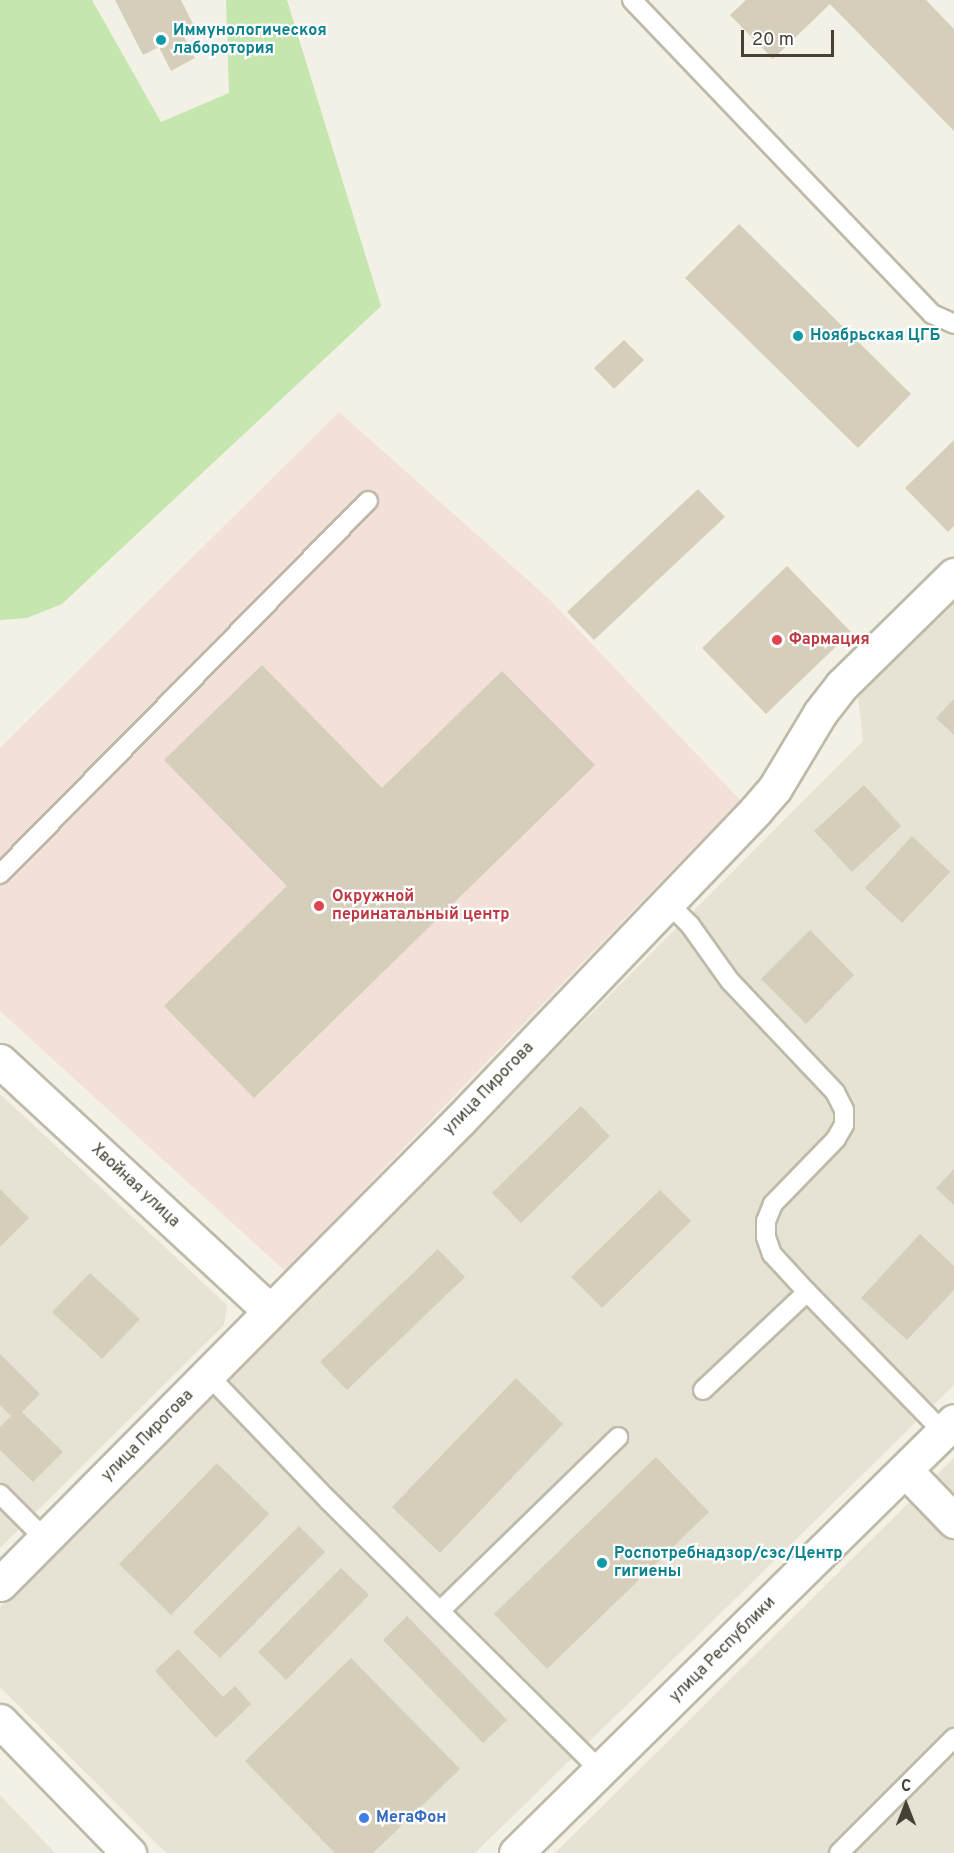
<!DOCTYPE html>
<html>
<head>
<meta charset="utf-8">
<style>
  body { margin:0 }
  #map { position:relative; width:954px; height:1853px; overflow:hidden; background:#f3f1e6; font-family:Overpass,sans-serif }
  div>[style] { position:absolute }
  .residential>* { inset:0; background:#e6e3d4 }
  .medical>* { inset:0; background:#f3e0d9 }
  .green>* { inset:0; background:#c5e7af }
  .building>* { inset:0; background:#d4cebb }
  .roads { filter:drop-shadow(2px 0 #bebaa8) drop-shadow(-2px 0 #bebaa8) drop-shadow(0 2px #bebaa8) drop-shadow(0 -2px #bebaa8) }
  .service>* { height:18px; margin:-9px; padding:0 9px; transform-origin:9px; border-radius:9px; background:#fff }
  .minor>* { height:33px; margin:-16.5px; padding:0 16.5px; transform-origin:16.5px; border-radius:16.5px; background:#fff }
  .tertiary>* { height:33px; margin:-16.5px; padding:0 16.5px; transform-origin:16.5px; border-radius:16.5px; background:#fff }
  .dots>* { width:16px; height:16px; translate:-50% -50%; box-sizing:border-box; border:3px solid #fff; border-radius:50% }
  span { translate:-50% -50%; white-space:nowrap; text-align:center; line-height:1.15; -webkit-text-stroke:4.5px #fff; paint-order:stroke }
  .culture-label { font-size:16px; color:#0d838f; font-weight:700 }
  .left { translate:0 -50%; text-align:left }
  .health-label { font-size:16px; color:#be3a42; font-weight:700 }
  .street-label { font-size:16px; color:#454135 }
  .shop-label { font-size:16px; color:#366cbe; font-weight:700 }
  .north { position:absolute; left:876px; top:1775px; width:60px; height:60px; -webkit-text-stroke:4px #fff; paint-order:stroke; rotate:0deg; font-size:16px; font-weight:700; line-height:24px; text-align:center; color:#454135 }
  .north::after { content:''; display:block; margin:auto; width:21px; height:27px; background:#454135; clip-path:polygon(50% 0,100% 100%,50% 72%,0 100%) }
  .scale { position:absolute; left:741px; top:30px; width:93px; height:27px; box-sizing:border-box; border:3px solid #454135; border-top:0; padding-left:8px; font-size:18px; line-height:21px; white-space:nowrap; color:#454135; -webkit-text-stroke:4px #fff; paint-order:stroke }
</style>
</head>
<body>
<div id="map">
  <div class="residential">
    <div style="clip-path:polygon(954px 602px,954px 1385px,475px 1853px,166px 1853px,0 1687px,0 1607px,863px 741px,858px 695px)"></div>
    <div style="clip-path:polygon(0 1094px,227px 1305px,224px 1325px,0 1548px)"></div>
    <div style="clip-path:polygon(954px 1458px,954px 1853px,555px 1853px)"></div>
    <div style="clip-path:polygon(0 1795px,55px 1853px,0 1853px)"></div>
  </div>
  <div class="medical">
    <div style="clip-path:polygon(339px 412px,550px 600px,740px 800px,285px 1271px,0 1011px,0 748px)"></div>
  </div>
  <div class="green">
    <div style="clip-path:polygon(0 0,92px 0,161px 122px,229px 93px,226px 0,287px 0,381px 306px,62px 604px,27px 618px,0 620px)"></div>
  </div>
  <div class="building">
    <div style="clip-path:polygon(115px 0,181px 0,195px 28px,182px 33px,195px 58px,171px 71px,159px 47px,143px 55px)"></div>
    <div style="clip-path:polygon(746px 0,926px 0,954px 29px,954px 131px,830px 4px,773px 59px,730px 15px)"></div>
    <div style="clip-path:polygon(739px 224px,911px 394px,858px 448px,685px 278px)"></div>
    <div style="clip-path:polygon(624px 340px,644px 360px,614px 389px,594px 368px)"></div>
    <div style="clip-path:polygon(954px 440px,954px 526px,948px 532px,905px 488px)"></div>
    <div style="clip-path:polygon(698px 489px,725px 517px,594px 640px,567px 612px)"></div>
    <div style="clip-path:polygon(787px 566px,851px 632px,766px 714px,702px 648px)"></div>
    <div style="clip-path:polygon(262px 665px,382px 788px,502px 671px,595px 765px,254px 1098px,164px 1006px,287px 886px,164px 760px)"></div>
    <div style="clip-path:polygon(954px 699px,954px 735px,936px 718px)"></div>
    <div style="clip-path:polygon(864px 785px,901px 826px,852px 872px,814px 831px)"></div>
    <div style="clip-path:polygon(912px 836px,950px 872px,902px 923px,865px 888px)"></div>
    <div style="clip-path:polygon(810px 930px,854px 975px,806px 1024px,761px 979px)"></div>
    <div style="clip-path:polygon(581px 1106px,610px 1136px,521px 1223px,492px 1193px)"></div>
    <div style="clip-path:polygon(954px 1169px,954px 1205px,936px 1188px)"></div>
    <div style="clip-path:polygon(0 1189px,29px 1218px,0 1247px)"></div>
    <div style="clip-path:polygon(660px 1190px,691px 1221px,602px 1308px,571px 1277px)"></div>
    <div style="clip-path:polygon(920px 1234px,954px 1266px,954px 1290px,907px 1340px,861px 1298px)"></div>
    <div style="clip-path:polygon(438px 1249px,465px 1277px,347px 1390px,320px 1362px)"></div>
    <div style="clip-path:polygon(90px 1273px,140px 1319px,102px 1359px,52px 1312px)"></div>
    <div style="clip-path:polygon(0 1354px,40px 1394px,22px 1412px,63px 1452px,33px 1482px,0 1450px,0 1427px,11px 1416px,0 1405px)"></div>
    <div style="clip-path:polygon(516px 1378px,563px 1424px,440px 1553px,392px 1507px)"></div>
    <div style="clip-path:polygon(656px 1457px,709px 1512px,547px 1669px,494px 1614px)"></div>
    <div style="clip-path:polygon(217px 1463px,269px 1514px,171px 1615px,119px 1564px)"></div>
    <div style="clip-path:polygon(299px 1526px,325px 1552px,220px 1658px,193px 1632px)"></div>
    <div style="clip-path:polygon(341px 1568px,369px 1595px,286px 1680px,258px 1652px)"></div>
    <div style="clip-path:polygon(407px 1616px,507px 1720px,483px 1743px,383px 1640px)"></div>
    <div style="clip-path:polygon(178px 1649px,223px 1697px,235px 1686px,251px 1704px,216px 1738px,155px 1671px)"></div>
    <div style="clip-path:polygon(351px 1658px,460px 1769px,373px 1853px,335px 1853px,245px 1761px)"></div>
  </div>
  <div class="roads">
    <div class="service">
      <div style="left:632px;top:0;width:434px;rotate:46.3deg"></div>
      <div style="left:932px;top:314px;width:24px;rotate:24deg"></div>
      <div style="left:0;top:874px;width:524px;rotate:-45.39deg"></div>
      <div style="left:667px;top:902px;width:33px;rotate:45deg"></div>
      <div style="left:690px;top:925px;width:69px;rotate:54.5deg"></div>
      <div style="left:730px;top:981px;width:153px;rotate:46.6deg"></div>
      <div style="left:835px;top:1092px;width:20px;rotate:63deg"></div>
      <div style="left:844px;top:1110px;width:15px;rotate:90deg"></div>
      <div style="left:844px;top:1125px;width:16px;rotate:120deg"></div>
      <div style="left:836px;top:1139px;width:91px;rotate:134.1deg"></div>
      <div style="left:773px;top:1204px;width:18px;rotate:112deg"></div>
      <div style="left:766px;top:1221px;width:16px;rotate:90deg"></div>
      <div style="left:766px;top:1237px;width:18px;rotate:71deg"></div>
      <div style="left:772px;top:1254px;width:52px;rotate:47.4deg"></div>
      <div style="left:209px;top:1376px;width:172px;rotate:46.2deg"></div>
      <div style="left:328px;top:1500px;width:385px;rotate:44.8deg"></div>
      <div style="left:703px;top:1390px;width:143px;rotate:-43.3deg"></div>
      <div style="left:807px;top:1292px;width:195px;rotate:45.8deg"></div>
      <div style="left:0;top:1494px;width:64px;rotate:45deg"></div>
      <div style="left:440px;top:1611px;width:249px;rotate:-44.3deg"></div>
      <div style="left:839px;top:1853px;width:163px;rotate:-45deg"></div>
    </div>
    <div class="minor">
      <div style="left:0;top:1061px;width:368px;rotate:42.8deg"></div>
      <div style="left:905px;top:1470px;width:71px;rotate:46.1deg"></div>
      <div style="left:0;top:1584px;width:655px;rotate:-45.25deg"></div>
      <div style="left:461px;top:1119px;width:427px;rotate:-46.3deg"></div>
      <div style="left:756px;top:810px;width:29px;rotate:-49deg"></div>
      <div style="left:775px;top:788px;width:87px;rotate:-59deg"></div>
      <div style="left:820px;top:713px;width:36px;rotate:-52deg"></div>
      <div style="left:842px;top:685px;width:157px;rotate:-44.5deg"></div>
    </div>
    <div class="tertiary">
      <div style="left:0;top:1721px;width:185px;rotate:45.7deg"></div>
      <div style="left:516px;top:1853px;width:615px;rotate:-44.6deg"></div>
    </div>
  </div>
  <div class="dots">
    <div style="left:161px;top:40px;background:#0f9aa8"></div>
    <div style="left:798px;top:336px;background:#0f9aa8"></div>
    <div style="left:777px;top:640px;background:#e0444e"></div>
    <div style="left:319px;top:906px;background:#e0444e"></div>
    <div style="left:602px;top:1563px;background:#0f9aa8"></div>
    <div style="left:364px;top:1818px;background:#3f7fe0"></div>
  </div>
  <div class="culture-label">
    <span class="left" style="left:173px;top:40px">Иммунологическоя<br>лаборотория</span>
    <span class="left" style="left:810px;top:336px">Ноябрьская ЦГБ</span>
    <span class="left" style="left:614px;top:1563px">Роспотребнадзор/сэс/Центр<br>гигиены</span>
  </div>
  <div class="health-label">
    <span class="left" style="left:789px;top:640px">Фармация</span>
    <span class="left" style="left:332px;top:906px">Окружной<br>перинатальный центр</span>
  </div>
  <div class="street-label">
    <span style="left:489px;top:1089px;rotate:-46deg">улица Пирогова</span>
    <span style="left:135px;top:1186px;rotate:43deg">Хвойная улица</span>
    <span style="left:148px;top:1436px;rotate:-45deg">улица Пирогова</span>
    <span style="left:723px;top:1650px;rotate:-45deg">улица Республики</span>
  </div>
  <div class="shop-label">
    <span class="left" style="left:376px;top:1818px">МегаФон</span>
  </div>
  <div class="north">С</div>
  <div class="scale">20 m</div>
</div>
</body>
</html>
